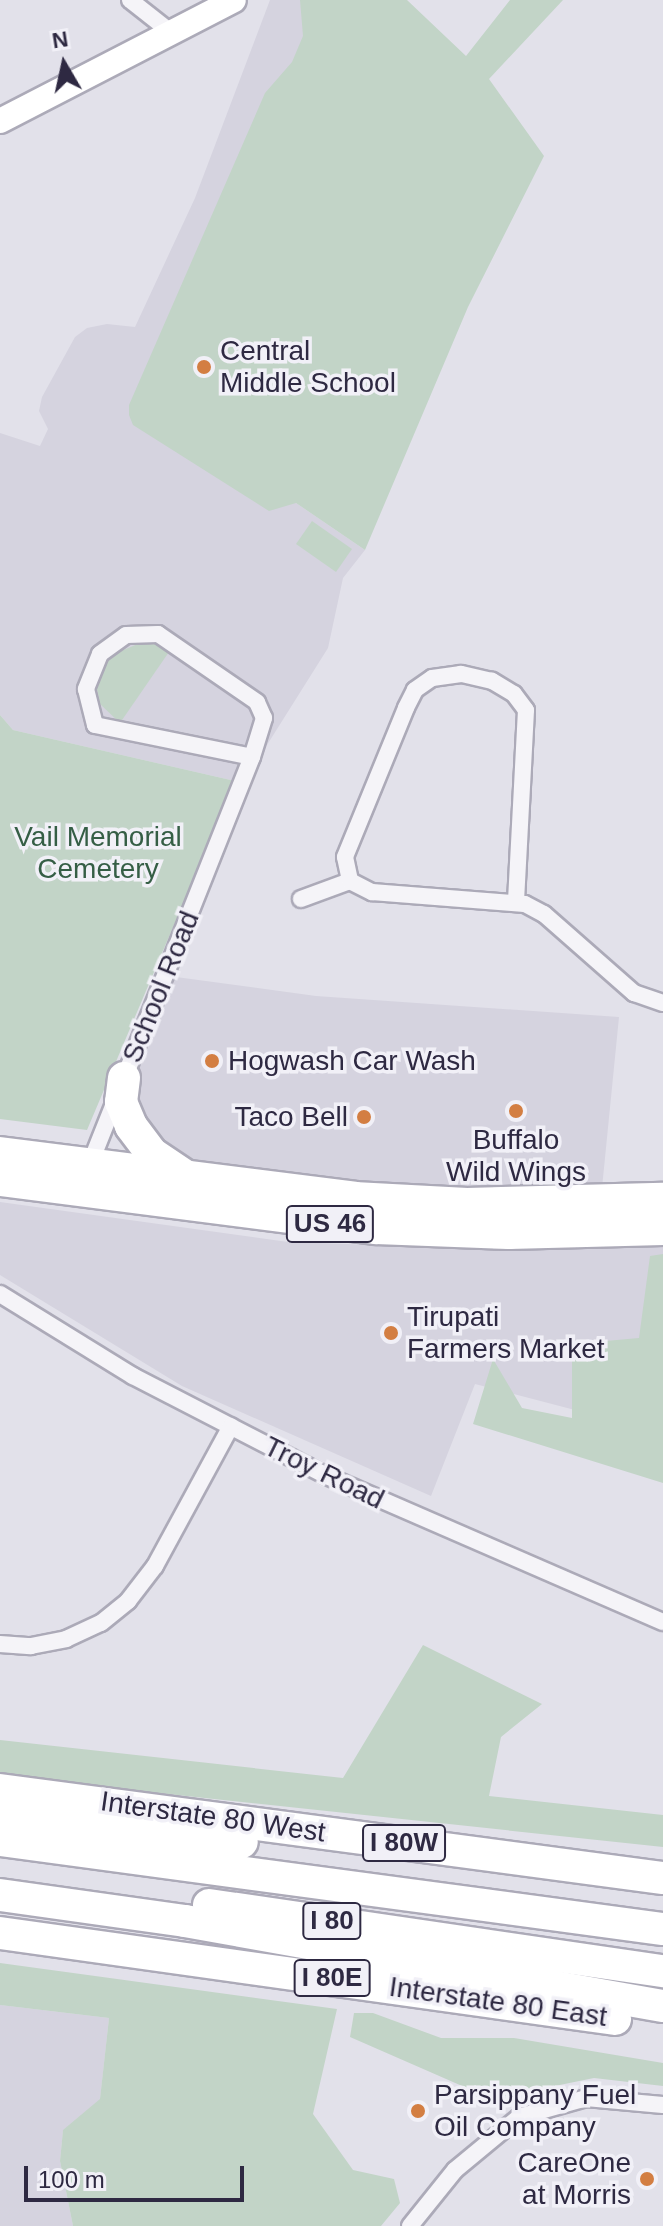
<!DOCTYPE html>
<html>
<head>
<meta charset="utf-8">
<style>
  body { margin:0 }
  #map { position:relative; width:663px; height:2226px; overflow:hidden; background:#e2e1ea; font-family:Helvetica,sans-serif }
  div>[style] { position:absolute }
  .built>* { inset:0; background:#d5d3df }
  .green>* { inset:0; background:#c2d4c7 }
  .roads { filter:drop-shadow(2px 0 #acaab8) drop-shadow(-2px 0 #acaab8) drop-shadow(0 2px #acaab8) drop-shadow(0 -2px #acaab8) }
  .street>* { height:16px; margin:-8px; padding:0 8px; transform-origin:8px; border-radius:8px; background:#f5f4f8 }
  .secondary>* { height:24px; margin:-12px; padding:0 12px; transform-origin:12px; border-radius:12px; background:#fff }
  .highway>* { height:32px; margin:-16px; padding:0 16px; transform-origin:16px; border-radius:16px; background:#fff }
  .dots>* { width:22px; height:22px; translate:-50% -50%; box-sizing:border-box; border:4px solid #f1f0f7; border-radius:50% }
  span { translate:-50% -50%; white-space:nowrap; text-align:center; line-height:1.15; -webkit-text-stroke:7px #f1f0f7; paint-order:stroke }
  .shield-label span { padding:2px 6px; background:#f1f0f7; border:2px solid; border-radius:6px; -webkit-text-stroke-width:0 }
  .shield-label { font-size:26px; color:#2e2942; font-weight:700 }
  .poi-label { font-size:28px; color:#2e2942 }
  .left { translate:0 -50%; text-align:left }
  .right { translate:-100% -50%; text-align:right }
  .park-label { font-size:28px; color:#355e45 }
  .street-label { font-size:28px; color:#2e2942 }
  .north { position:absolute; left:24px; top:24px; width:80px; height:80px; -webkit-text-stroke:6px #f1f0f7; paint-order:stroke; rotate:351deg; font-size:22px; font-weight:700; line-height:32px; text-align:center; color:#2e2942 }
  .north::after { content:''; display:block; margin:auto; width:28px; height:36px; background:#2e2942; clip-path:polygon(50% 0,100% 100%,50% 72%,0 100%) }
  .scale { position:absolute; left:24px; top:2166px; width:220px; height:36px; box-sizing:border-box; border:4px solid #2e2942; border-top:0; padding-left:10px; font-size:24px; line-height:28px; white-space:nowrap; color:#2e2942; -webkit-text-stroke:6px #f1f0f7; paint-order:stroke }
</style>
</head>
<body>
<div id="map">
  <div class="built">
    <div style="clip-path:polygon(270px 0,314px 0,296px 503px,365px 550px,343px 578px,328px 648px,267px 745px,253px 781px,235px 781px,13px 730px,0 715px,0 433px,40px 446px,48px 429px,39px 411px,42px 397px,75px 337px,87px 328px,107px 324px,135px 327px,195px 198px)"></div>
    <div style="clip-path:polygon(176px 977px,316px 996px,619px 1017px,602px 1188px,373px 1185px,174px 1160px,145px 1137px,130px 1090px)"></div>
    <div style="clip-path:polygon(0 1202px,288px 1242px,495px 1249px,641px 1247px,663px 1242px,663px 1375px,594px 1415px,475px 1384px,431px 1496px,182px 1386px,0 1275px)"></div>
    <div style="clip-path:polygon(0 2005px,109px 2018px,100px 2100px,63px 2131px,60px 2161px,73px 2226px,0 2226px)"></div>
  </div>
  <div class="green">
    <div style="clip-path:polygon(300px 0,407px 0,466px 56px,510px 0,563px 0,489px 79px,544px 156px,468px 307px,365px 550px,296px 503px,269px 511px,133px 425px,129px 415px,129px 405px,265px 93px,292px 62px,303px 36px)"></div>
    <div style="clip-path:polygon(312px 521px,352px 549px,336px 572px,296px 544px)"></div>
    <div style="clip-path:polygon(145px 641px,171px 649px,120px 723px,100px 704px,96px 685px,109px 656px)"></div>
    <div style="clip-path:polygon(0 715px,13px 730px,235px 781px,87px 1130px,0 1119px)"></div>
    <div style="clip-path:polygon(663px 1254px,663px 1483px,473px 1424px,493px 1359px,522px 1408px,572px 1418px,572px 1344px,639px 1338px,650px 1256px)"></div>
    <div style="clip-path:polygon(423px 1645px,542px 1704px,501px 1737px,489px 1796px,663px 1815px,663px 1847px,0 1776px,0 1740px,343px 1778px)"></div>
    <div style="clip-path:polygon(0 1963px,337px 2009px,313px 2114px,353px 2170px,394px 2179px,400px 2203px,381px 2226px,73px 2226px,60px 2161px,63px 2130px,100px 2099px,109px 2018px,0 2005px)"></div>
    <div style="clip-path:polygon(354px 2013px,373px 2013px,441px 2038px,514px 2038px,663px 2063px,663px 2086px,594px 2078px,471px 2103px,469px 2089px,350px 2037px)"></div>
  </div>
  <div class="roads">
    <div class="street">
      <div style="left:130px;top:0;width:55px;rotate:38.3deg"></div>
      <div style="left:301px;top:899px;width:52px;rotate:-20.2deg"></div>
      <div style="left:516px;top:901px;width:191px;rotate:-87deg"></div>
      <div style="left:526px;top:710px;width:20px;rotate:-127deg"></div>
      <div style="left:514px;top:694px;width:26px;rotate:-149deg"></div>
      <div style="left:492px;top:681px;width:32px;rotate:-167deg"></div>
      <div style="left:461px;top:674px;width:29px;rotate:172deg"></div>
      <div style="left:432px;top:678px;width:21px;rotate:145deg"></div>
      <div style="left:415px;top:690px;width:20px;rotate:117deg"></div>
      <div style="left:406px;top:708px;width:161px;rotate:112.3deg"></div>
      <div style="left:345px;top:857px;width:25px;rotate:78deg"></div>
      <div style="left:350px;top:881px;width:25px;rotate:27deg"></div>
      <div style="left:372px;top:892px;width:153px;rotate:4.5deg"></div>
      <div style="left:525px;top:904px;width:21px;rotate:28deg"></div>
      <div style="left:544px;top:914px;width:120px;rotate:41.3deg"></div>
      <div style="left:634px;top:993px;width:31px;rotate:19deg"></div>
      <div style="left:90px;top:1164px;width:438px;rotate:-68.3deg"></div>
      <div style="left:252px;top:757px;width:41px;rotate:-72.9deg"></div>
      <div style="left:264px;top:718px;width:17px;rotate:-114deg"></div>
      <div style="left:257px;top:702px;width:120px;rotate:-145.5deg"></div>
      <div style="left:158px;top:634px;width:32px;rotate:178deg"></div>
      <div style="left:126px;top:635px;width:32px;rotate:144deg"></div>
      <div style="left:100px;top:654px;width:38px;rotate:112deg"></div>
      <div style="left:86px;top:689px;width:37px;rotate:76deg"></div>
      <div style="left:95px;top:725px;width:160px;rotate:11.5deg"></div>
      <div style="left:0;top:1294px;width:156px;rotate:31.7deg"></div>
      <div style="left:133px;top:1376px;width:218px;rotate:27.3deg"></div>
      <div style="left:327px;top:1476px;width:366px;rotate:23.5deg"></div>
      <div style="left:0;top:1644px;width:31px;rotate:4deg"></div>
      <div style="left:31px;top:1646px;width:36px;rotate:-11deg"></div>
      <div style="left:66px;top:1639px;width:38px;rotate:-25deg"></div>
      <div style="left:101px;top:1623px;width:35px;rotate:-39deg"></div>
      <div style="left:128px;top:1601px;width:44px;rotate:-52.4deg"></div>
      <div style="left:155px;top:1566px;width:159px;rotate:-61.5deg"></div>
      <div style="left:410px;top:2226px;width:72px;rotate:-51.2deg"></div>
      <div style="left:455px;top:2170px;width:83px;rotate:-39.6deg"></div>
      <div style="left:519px;top:2117px;width:70px;rotate:-15.8deg"></div>
      <div style="left:586px;top:2098px;width:77px;rotate:5.2deg"></div>
    </div>
    <div class="secondary">
      <div style="left:0;top:121px;width:263px;rotate:-27.3deg"></div>
    </div>
    <div class="highway">
      <div style="left:124px;top:1078px;width:24px;rotate:97deg"></div>
      <div style="left:121px;top:1102px;width:26px;rotate:67deg"></div>
      <div style="left:131px;top:1126px;width:34px;rotate:53deg"></div>
      <div style="left:151px;top:1153px;width:40px;rotate:34deg"></div>
      <div style="left:0;top:1153px;width:357px;rotate:7.2deg"></div>
      <div style="left:354px;top:1198px;width:113px;rotate:3deg"></div>
      <div style="left:467px;top:1204px;width:196px;rotate:-1.5deg"></div>
      <div style="left:0;top:1180px;width:379px;rotate:7.3deg"></div>
      <div style="left:376px;top:1228px;width:133px;rotate:2.2deg"></div>
      <div style="left:509px;top:1233px;width:154px;rotate:-1.5deg"></div>
      <div style="left:0;top:1790px;width:669px;rotate:7.56deg"></div>
      <div style="left:0;top:1817px;width:243px;rotate:5.9deg"></div>
      <div style="left:0;top:1840px;width:669px;rotate:7.65deg"></div>
      <div style="left:0;top:1895px;width:187px;rotate:8deg"></div>
      <div style="left:185px;top:1921px;width:485px;rotate:10.1deg"></div>
      <div style="left:209px;top:1905px;width:459px;rotate:8.3deg"></div>
      <div style="left:0;top:1933px;width:621px;rotate:7.96deg"></div>
    </div>
  </div>
  <div class="dots">
    <div style="left:204px;top:367px;background:#d37e42"></div>
    <div style="left:212px;top:1061px;background:#d37e42"></div>
    <div style="left:516px;top:1111px;background:#d37e42"></div>
    <div style="left:364px;top:1117px;background:#d37e42"></div>
    <div style="left:391px;top:1333px;background:#d37e42"></div>
    <div style="left:418px;top:2111px;background:#d37e42"></div>
    <div style="left:647px;top:2179px;background:#d37e42"></div>
  </div>
  <div class="shield-label">
    <span style="left:330px;top:1224px">US 46</span>
    <span style="left:404px;top:1843px">I 80W</span>
    <span style="left:332px;top:1921px">I 80</span>
    <span style="left:332px;top:1978px">I 80E</span>
  </div>
  <div class="poi-label">
    <span class="left" style="left:220px;top:367px">Central<br>Middle School</span>
    <span class="left" style="left:228px;top:1061px">Hogwash Car Wash</span>
    <span class="right" style="left:348px;top:1117px">Taco Bell</span>
    <span style="left:516px;top:1156px">Buffalo<br>Wild Wings</span>
    <span class="left" style="left:407px;top:1333px">Tirupati<br>Farmers Market</span>
    <span class="left" style="left:434px;top:2111px">Parsippany Fuel<br>Oil Company</span>
    <span class="right" style="left:631px;top:2179px">CareOne<br>at Morris</span>
  </div>
  <div class="park-label">
    <span style="left:98px;top:853px">Vail Memorial<br>Cemetery</span>
  </div>
  <div class="street-label">
    <span style="left:161px;top:987px;rotate:-68deg">School Road</span>
    <span style="left:324px;top:1473px;rotate:26deg">Troy Road</span>
    <span style="left:213px;top:1817px;rotate:8deg">Interstate 80 West</span>
    <span style="left:498px;top:2002px;rotate:8deg">Interstate 80 East</span>
  </div>
  <div class="north">N</div>
  <div class="scale">100 m</div>
</div>
</body>
</html>
